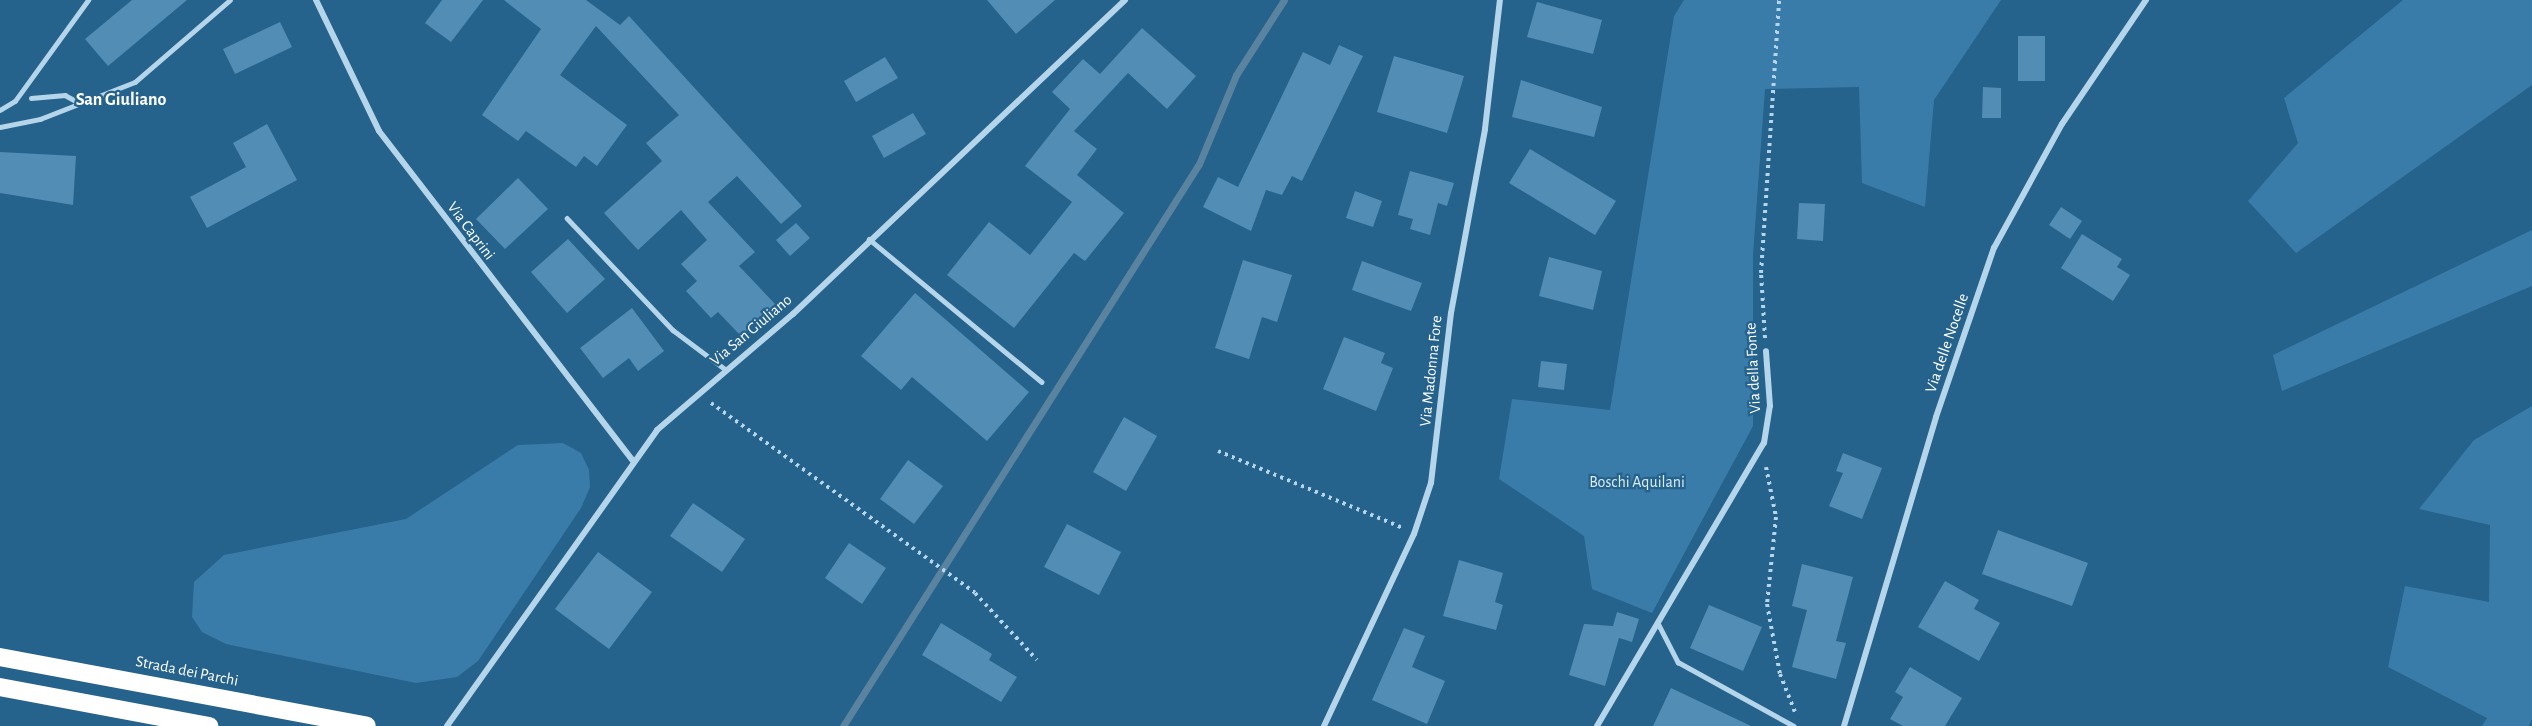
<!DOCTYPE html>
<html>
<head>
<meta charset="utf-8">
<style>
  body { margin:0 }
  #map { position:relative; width:2532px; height:726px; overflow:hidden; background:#25628c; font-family:"Alegreya Sans",sans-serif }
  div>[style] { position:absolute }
  .green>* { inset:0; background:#3a7ca9 }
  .stream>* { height:7px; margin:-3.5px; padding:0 3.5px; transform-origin:3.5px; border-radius:3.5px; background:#5a839f }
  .building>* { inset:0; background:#528db5 }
  .path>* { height:4px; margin-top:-2px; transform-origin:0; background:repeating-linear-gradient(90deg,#b4d5ea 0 3px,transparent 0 7.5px) }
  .service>* { height:4.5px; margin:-2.25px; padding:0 2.25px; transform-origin:2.25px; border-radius:2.25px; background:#b4d5ea }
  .minor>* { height:6px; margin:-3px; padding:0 3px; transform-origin:3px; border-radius:3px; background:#b4d5ea }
  .motorway>* { height:18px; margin:-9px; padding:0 9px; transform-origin:9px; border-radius:9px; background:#fff }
  span { translate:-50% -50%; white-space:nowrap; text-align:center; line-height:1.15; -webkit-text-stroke:4.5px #25628c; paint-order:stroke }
  .street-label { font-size:16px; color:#fff }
  .park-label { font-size:16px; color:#d9ecf8 }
  .neighbourhood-label { font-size:18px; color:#fff; font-weight:700 }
</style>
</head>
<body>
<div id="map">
  <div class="green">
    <div style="clip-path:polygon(1684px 0,2001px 0,1934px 100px,1925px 207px,1862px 183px,1859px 87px,1765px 89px,1753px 255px,1753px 426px,1652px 613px,1592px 589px,1584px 536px,1499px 479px,1512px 399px,1610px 410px,1674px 16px)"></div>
    <div style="clip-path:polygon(2403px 0,2532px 0,2532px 85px,2296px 253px,2248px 201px,2298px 143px,2284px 98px)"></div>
    <div style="clip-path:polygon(2532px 230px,2532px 286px,2282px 391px,2273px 355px)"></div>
    <div style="clip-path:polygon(2532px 406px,2532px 719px,2529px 726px,2482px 726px,2487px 718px,2388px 667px,2405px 586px,2489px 602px,2490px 525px,2419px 509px,2474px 440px)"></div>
    <div style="clip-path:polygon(563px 443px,581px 453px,589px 470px,590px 487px,581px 508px,478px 661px,457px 677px,416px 683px,226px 644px,202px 632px,192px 617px,194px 582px,224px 555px,406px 519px,518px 445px)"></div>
  </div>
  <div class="stream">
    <div style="left:843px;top:726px;width:665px;rotate:-57.65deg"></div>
    <div style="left:1199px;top:164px;width:96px;rotate:-67.4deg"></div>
    <div style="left:1236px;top:75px;width:89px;rotate:-57.4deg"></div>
  </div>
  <div class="building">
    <div style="clip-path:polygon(132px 0,187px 0,108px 66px,85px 39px)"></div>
    <div style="clip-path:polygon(442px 0,483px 0,451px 42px,425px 23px)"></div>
    <div style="clip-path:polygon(504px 0,586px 0,620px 25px,629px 16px,802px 206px,781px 224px,737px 176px,708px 202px,755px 252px,739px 266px,776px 305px,741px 336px,718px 312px,711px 318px,686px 291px,697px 281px,681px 264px,707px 240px,681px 210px,638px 250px,604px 213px,662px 161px,646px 143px,679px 115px,596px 26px,560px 75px,627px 125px,597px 166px,584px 156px,576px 167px,526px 131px,518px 141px,482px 115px,541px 29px)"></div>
    <div style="clip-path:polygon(987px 0,1055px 0,1016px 34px)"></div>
    <div style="clip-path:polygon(1537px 2px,1602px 20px,1593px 54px,1527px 37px)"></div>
    <div style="clip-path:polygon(280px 22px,292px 47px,235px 74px,223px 49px)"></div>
    <div style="clip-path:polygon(1142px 28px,1196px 76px,1167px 109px,1128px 73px,1074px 131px,1097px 149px,1077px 175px,1124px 213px,1085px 261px,1074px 253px,1014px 328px,947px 275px,989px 222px,1030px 255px,1072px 202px,1025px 166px,1070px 109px,1052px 92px,1083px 59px,1100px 74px)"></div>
    <div style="clip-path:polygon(2018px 36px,2045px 36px,2045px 81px,2018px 81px)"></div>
    <div style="clip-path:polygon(1339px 45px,1363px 56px,1302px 181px,1292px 176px,1282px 195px,1266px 190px,1251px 231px,1203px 207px,1218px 177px,1238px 187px,1303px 52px,1330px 65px)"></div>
    <div style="clip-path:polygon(1394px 56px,1464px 76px,1447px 133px,1377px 112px)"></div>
    <div style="clip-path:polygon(885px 57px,898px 78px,856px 102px,844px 81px)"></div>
    <div style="clip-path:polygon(1521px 80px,1602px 107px,1594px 137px,1512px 117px)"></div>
    <div style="clip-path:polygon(1983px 87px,2001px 88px,2001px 118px,1982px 118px)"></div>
    <div style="clip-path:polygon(913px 113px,926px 134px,884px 158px,872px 136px)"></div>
    <div style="clip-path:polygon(267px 124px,297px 180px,207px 228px,190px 197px,246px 167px,233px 143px)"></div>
    <div style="clip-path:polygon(1530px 149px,1616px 201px,1595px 235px,1509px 183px)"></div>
    <div style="clip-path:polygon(0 152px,76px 156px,73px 205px,0 193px)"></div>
    <div style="clip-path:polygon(1410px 171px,1454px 183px,1447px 206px,1438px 203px,1430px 235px,1410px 229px,1413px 219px,1398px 215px)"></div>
    <div style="clip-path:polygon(518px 178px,548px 209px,505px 249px,476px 219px)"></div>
    <div style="clip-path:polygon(1355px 191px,1382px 201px,1373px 227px,1346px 218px)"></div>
    <div style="clip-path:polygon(1799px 203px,1825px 204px,1823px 241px,1797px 239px)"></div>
    <div style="clip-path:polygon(2061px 207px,2082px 221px,2070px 239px,2049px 225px)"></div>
    <div style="clip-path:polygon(796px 223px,810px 238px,790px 256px,776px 240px)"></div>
    <div style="clip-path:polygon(2082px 234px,2122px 259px,2117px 267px,2130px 275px,2113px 301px,2061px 268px)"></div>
    <div style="clip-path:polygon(568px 239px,605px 279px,567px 313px,531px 272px)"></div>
    <div style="clip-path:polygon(1549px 257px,1602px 271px,1593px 310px,1539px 296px)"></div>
    <div style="clip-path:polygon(1243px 260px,1292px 275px,1277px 322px,1262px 317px,1249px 359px,1215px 348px)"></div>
    <div style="clip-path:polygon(1362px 261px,1422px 283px,1411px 311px,1352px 290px)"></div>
    <div style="clip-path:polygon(915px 293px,1029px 392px,987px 441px,912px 377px,901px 390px,861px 356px)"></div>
    <div style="clip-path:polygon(632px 308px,664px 351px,638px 371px,629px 358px,603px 378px,580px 348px)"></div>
    <div style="clip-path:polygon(1344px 337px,1385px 353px,1381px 363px,1393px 368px,1376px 411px,1323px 389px)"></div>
    <div style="clip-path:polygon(1541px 361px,1567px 364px,1564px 390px,1538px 387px)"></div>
    <div style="clip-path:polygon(1124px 417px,1157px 436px,1126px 491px,1093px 472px)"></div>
    <div style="clip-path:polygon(1843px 453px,1882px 468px,1862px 519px,1829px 506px,1843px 473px,1836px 471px)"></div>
    <div style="clip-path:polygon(908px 460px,943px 486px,914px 524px,880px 499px)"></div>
    <div style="clip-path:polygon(693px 503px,745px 539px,722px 572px,670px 536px)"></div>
    <div style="clip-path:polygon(1067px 524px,1121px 552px,1099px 595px,1044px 567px)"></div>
    <div style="clip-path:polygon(1998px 530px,2088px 563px,2072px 606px,1982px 574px)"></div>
    <div style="clip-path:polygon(849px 543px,886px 568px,862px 604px,825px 578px)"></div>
    <div style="clip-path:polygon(598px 552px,652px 592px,609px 649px,555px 609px)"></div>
    <div style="clip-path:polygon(1459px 560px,1503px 573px,1495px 602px,1503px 605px,1496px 630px,1443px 616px)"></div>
    <div style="clip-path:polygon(1802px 564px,1853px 577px,1836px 641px,1846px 643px,1836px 679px,1792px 667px,1807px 610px,1792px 606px)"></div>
    <div style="clip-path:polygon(1945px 581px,1979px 600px,1974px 609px,2000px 623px,1979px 661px,1918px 627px)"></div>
    <div style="clip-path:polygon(1709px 605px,1762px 627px,1743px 671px,1690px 648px)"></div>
    <div style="clip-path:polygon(1617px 612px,1639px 619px,1632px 642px,1619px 638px,1605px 686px,1569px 675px,1584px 624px,1613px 626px)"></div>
    <div style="clip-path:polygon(941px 623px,992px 654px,989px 660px,1017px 677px,1001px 702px,922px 655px)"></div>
    <div style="clip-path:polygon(1404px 628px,1425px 636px,1412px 667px,1445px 681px,1427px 724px,1372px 700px)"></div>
    <div style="clip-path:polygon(1910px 667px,1962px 698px,1945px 726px,1903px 726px,1890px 719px,1903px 697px,1895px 692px)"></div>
    <div style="clip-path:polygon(1671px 688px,1751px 726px,1653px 726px)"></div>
  </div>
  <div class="path">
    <div style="left:1765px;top:338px;width:65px;rotate:-93.5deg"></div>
    <div style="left:1761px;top:273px;width:274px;rotate:-86.2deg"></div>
    <div style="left:711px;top:403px;width:325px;rotate:35.7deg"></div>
    <div style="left:975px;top:593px;width:91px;rotate:47.2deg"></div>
    <div style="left:1218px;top:451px;width:200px;rotate:22.6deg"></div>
    <div style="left:1766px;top:467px;width:51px;rotate:78.7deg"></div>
    <div style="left:1776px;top:517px;width:87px;rotate:95.9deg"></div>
    <div style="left:1767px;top:604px;width:71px;rotate:79.5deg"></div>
    <div style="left:1780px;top:674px;width:41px;rotate:68.5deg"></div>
  </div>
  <div class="service">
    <div style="left:31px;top:98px;width:34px;rotate:-5deg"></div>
    <div style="left:65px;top:95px;width:13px;rotate:29deg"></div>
    <div style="left:0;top:110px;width:17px;rotate:-31deg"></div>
    <div style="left:15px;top:101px;width:125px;rotate:-54.1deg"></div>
    <div style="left:0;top:127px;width:41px;rotate:-11.3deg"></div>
    <div style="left:40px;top:119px;width:102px;rotate:-21.3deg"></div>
    <div style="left:135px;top:82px;width:125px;rotate:-40.8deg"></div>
    <div style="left:567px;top:218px;width:154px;rotate:46.6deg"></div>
    <div style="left:673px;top:330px;width:65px;rotate:36.9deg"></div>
    <div style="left:869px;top:239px;width:224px;rotate:39.6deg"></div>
    <div style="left:1659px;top:625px;width:42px;rotate:62.8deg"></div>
    <div style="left:1678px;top:662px;width:132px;rotate:28.9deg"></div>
  </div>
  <div class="minor">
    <div style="left:316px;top:0;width:145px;rotate:64.3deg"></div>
    <div style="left:379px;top:131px;width:415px;rotate:52.4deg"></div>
    <div style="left:447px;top:726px;width:363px;rotate:-54.6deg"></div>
    <div style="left:657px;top:430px;width:179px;rotate:-40.5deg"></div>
    <div style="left:793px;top:314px;width:457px;rotate:-43.4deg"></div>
    <div style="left:1324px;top:726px;width:212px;rotate:-64.9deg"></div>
    <div style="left:1414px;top:534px;width:54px;rotate:-71.6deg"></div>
    <div style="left:1431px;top:483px;width:171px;rotate:-83.3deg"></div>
    <div style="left:1451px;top:313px;width:187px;rotate:-79.5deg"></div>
    <div style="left:1485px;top:129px;width:130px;rotate:-83.4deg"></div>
    <div style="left:1597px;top:726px;width:329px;rotate:-59.5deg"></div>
    <div style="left:1764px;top:443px;width:37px;rotate:-81deg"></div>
    <div style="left:1770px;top:406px;width:55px;rotate:-94.2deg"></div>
    <div style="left:1844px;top:726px;width:322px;rotate:-73.4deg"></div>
    <div style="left:1936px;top:417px;width:179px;rotate:-71.1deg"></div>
    <div style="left:1994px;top:248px;width:141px;rotate:-61.3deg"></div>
    <div style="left:2062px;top:124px;width:150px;rotate:-55.9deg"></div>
  </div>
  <div class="motorway">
    <div style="left:0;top:657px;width:373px;rotate:10.6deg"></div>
    <div style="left:0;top:687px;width:213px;rotate:10.6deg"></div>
  </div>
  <div class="street-label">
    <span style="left:471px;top:231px;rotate:53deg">Via Caprini</span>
    <span style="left:751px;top:330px;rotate:-40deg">Via San Giuliano</span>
    <span style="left:1947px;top:343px;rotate:-71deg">Via delle Nocelle</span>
    <span style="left:1753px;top:368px;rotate:-93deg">Via della Fonte</span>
    <span style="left:1431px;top:371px;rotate:-84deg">Via Madonna Fore</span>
    <span style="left:187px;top:671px;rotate:11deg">Strada dei Parchi</span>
  </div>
  <div class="park-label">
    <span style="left:1637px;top:482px">Boschi Aquilani</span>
  </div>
  <div class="neighbourhood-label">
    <span style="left:121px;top:100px">San Giuliano</span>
  </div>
</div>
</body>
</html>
